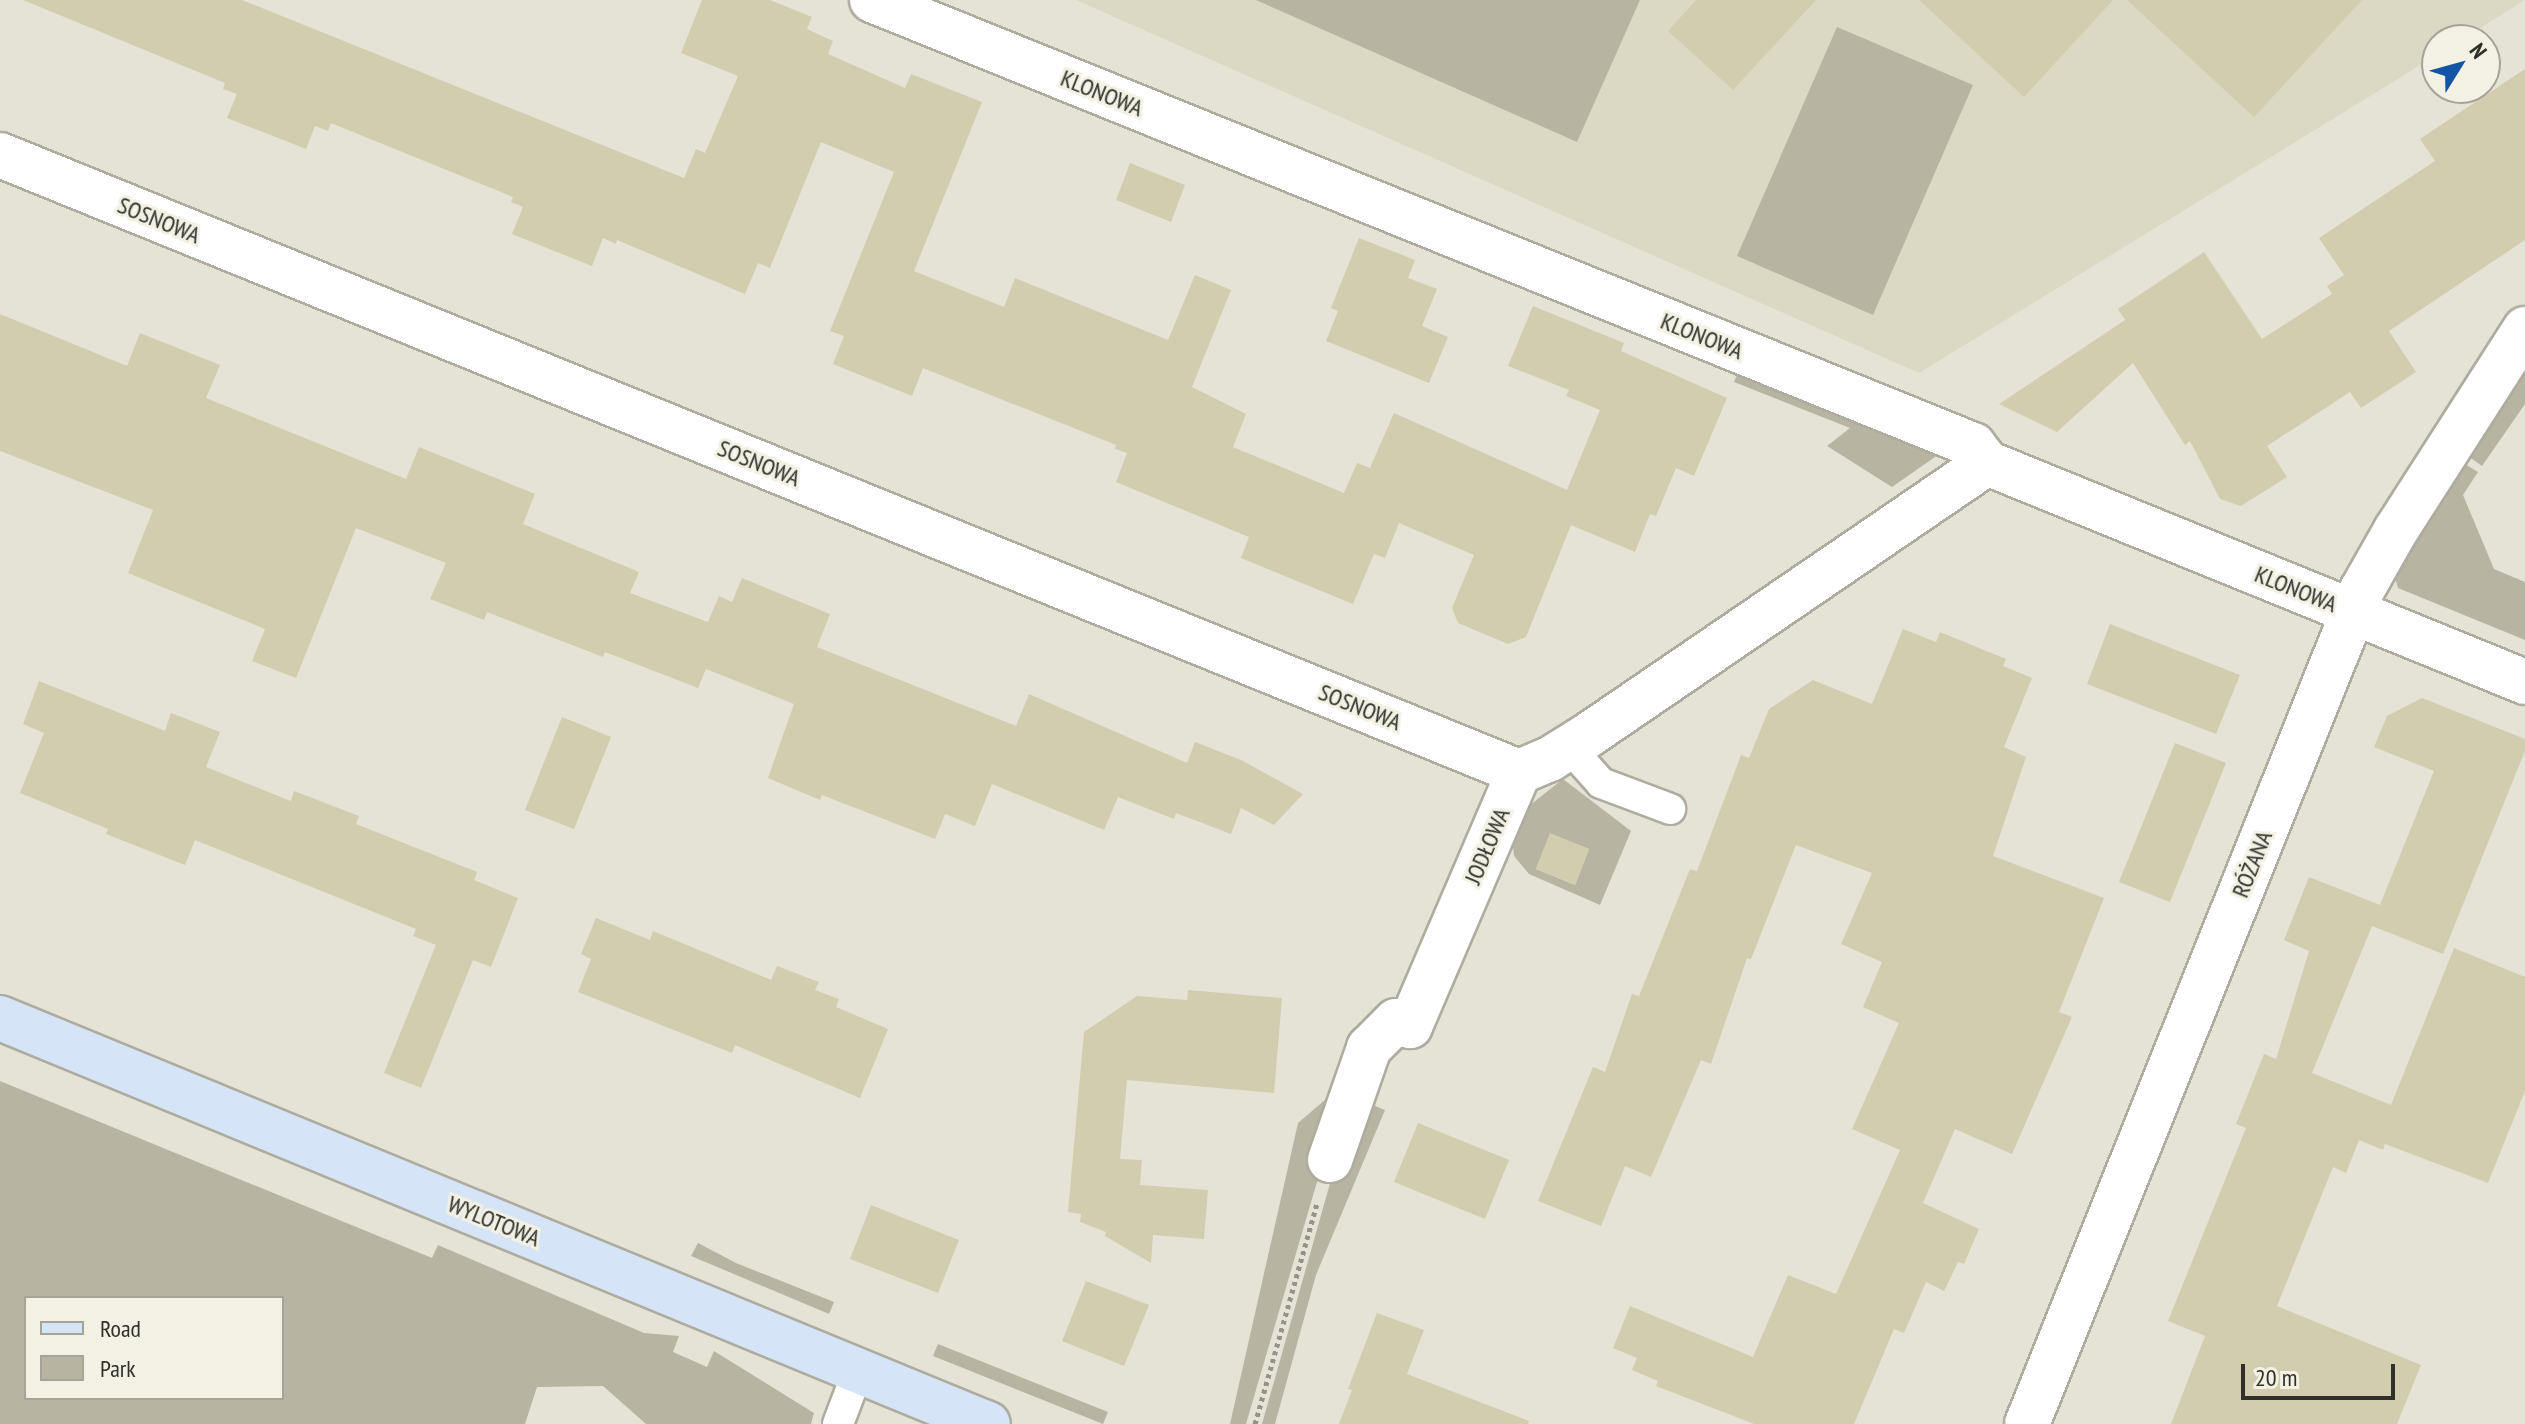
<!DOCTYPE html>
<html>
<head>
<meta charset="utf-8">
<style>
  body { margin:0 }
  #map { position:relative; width:2525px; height:1424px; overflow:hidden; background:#e5e3d6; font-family:"PT Sans Narrow",sans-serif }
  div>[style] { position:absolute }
  .built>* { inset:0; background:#dbd9c4 }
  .green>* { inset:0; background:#b7b5a2 }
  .building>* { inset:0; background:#d1cdae }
  .path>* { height:5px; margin-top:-2.5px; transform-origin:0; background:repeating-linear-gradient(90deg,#949389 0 4px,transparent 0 8px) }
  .roads { filter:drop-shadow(2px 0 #adac9f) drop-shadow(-2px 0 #adac9f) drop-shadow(0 2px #adac9f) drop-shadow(0 -2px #adac9f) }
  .lane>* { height:30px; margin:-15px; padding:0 15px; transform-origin:15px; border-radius:15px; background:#fff }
  .street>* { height:44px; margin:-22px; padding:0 22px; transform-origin:22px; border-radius:22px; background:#fff }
  .secondary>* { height:44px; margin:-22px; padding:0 22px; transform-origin:22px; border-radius:22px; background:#d6e4f8 }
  span { translate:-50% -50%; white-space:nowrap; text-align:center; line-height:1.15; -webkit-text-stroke:6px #f2f1e3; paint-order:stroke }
  .street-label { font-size:24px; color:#30302b }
  .legend { position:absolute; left:24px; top:1296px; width:260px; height:104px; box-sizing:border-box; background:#f2f1e3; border:2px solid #a4a499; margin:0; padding:10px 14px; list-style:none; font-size:24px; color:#30302b }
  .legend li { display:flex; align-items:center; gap:16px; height:40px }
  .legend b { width:40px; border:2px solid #a4a499 }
  .north { position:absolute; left:2421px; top:24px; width:80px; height:80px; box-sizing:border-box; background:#f2f1e3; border:2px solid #a4a499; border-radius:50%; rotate:53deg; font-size:22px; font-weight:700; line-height:32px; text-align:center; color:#30302b }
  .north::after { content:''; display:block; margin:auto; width:28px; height:36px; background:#1155a4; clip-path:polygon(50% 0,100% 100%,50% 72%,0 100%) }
  .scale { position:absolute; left:2241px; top:1364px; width:154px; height:36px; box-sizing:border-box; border:4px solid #30302b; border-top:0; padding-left:10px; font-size:24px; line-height:28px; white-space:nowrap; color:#30302b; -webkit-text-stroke:6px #f2f1e3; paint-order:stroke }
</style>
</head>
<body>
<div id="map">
  <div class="built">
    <div style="clip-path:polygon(1076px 0,2525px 0,2461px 40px,2437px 40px,2437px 55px,1919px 373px)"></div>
  </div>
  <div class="green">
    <div style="clip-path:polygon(1256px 0,1640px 0,1577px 142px)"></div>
    <div style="clip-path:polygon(1837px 27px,1973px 85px,1873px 315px,1737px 256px)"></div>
    <div style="clip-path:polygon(2525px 361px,2525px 404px,2482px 466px,2465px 454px)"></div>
    <div style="clip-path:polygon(1741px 365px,1948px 448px,1892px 487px,1827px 446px,1850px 428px,1734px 382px)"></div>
    <div style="clip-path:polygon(2460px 461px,2478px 472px,2463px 495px,2494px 569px,2525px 582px,2525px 640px,2398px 588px,2394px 574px)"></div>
    <div style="clip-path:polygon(evenodd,1563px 779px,1631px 831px,1600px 905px,1529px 874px,1514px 856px,1513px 846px,1525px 809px,1563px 779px,1550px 834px,1589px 849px,1575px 885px,1536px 869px,1550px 834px)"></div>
    <div style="clip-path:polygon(evenodd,0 1081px,432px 1258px,438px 1245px,644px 1333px,679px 1336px,673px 1352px,707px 1367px,714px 1351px,814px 1413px,811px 1424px,646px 1424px,603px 1386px,537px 1387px,525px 1424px,0 1424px,0 1081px,26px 1298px,282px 1298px,282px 1398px,26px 1398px,26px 1298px)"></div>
    <div style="clip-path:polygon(1326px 1099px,1330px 1101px,1324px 1158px,1246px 1424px,1230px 1424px,1298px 1123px)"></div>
    <div style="clip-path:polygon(1368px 1103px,1385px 1110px,1316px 1275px,1275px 1424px,1262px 1424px,1336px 1162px)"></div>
    <div style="clip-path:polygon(698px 1243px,736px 1263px,834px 1302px,829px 1314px,691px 1256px)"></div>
    <div style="clip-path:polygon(938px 1344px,1108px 1412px,1103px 1424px,933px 1356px)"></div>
  </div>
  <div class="building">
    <div style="clip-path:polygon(23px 0,242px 0,684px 178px,696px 149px,705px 153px,738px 76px,681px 53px,702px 0,770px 0,812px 17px,807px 29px,833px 41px,828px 54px,905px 88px,911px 74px,982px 102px,914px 271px,1004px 307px,1015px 278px,1168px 340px,1195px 275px,1231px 290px,1192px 387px,1246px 414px,1233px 447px,1344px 493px,1357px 463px,1370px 468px,1394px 413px,1567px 490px,1600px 410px,1566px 396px,1569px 390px,1508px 366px,1533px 306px,1624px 343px,1621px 351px,1727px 398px,1694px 476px,1676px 468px,1656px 516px,1650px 514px,1635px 552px,1571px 525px,1526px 637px,1508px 644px,1458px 623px,1452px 608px,1474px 555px,1399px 523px,1385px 558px,1374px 554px,1353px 604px,1241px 558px,1249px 537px,1116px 482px,1127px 453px,1115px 449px,1116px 445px,923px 368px,912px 396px,833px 364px,844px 336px,830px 331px,894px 172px,821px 142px,770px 268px,758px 263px,745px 294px,617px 240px,616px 244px,603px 238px,592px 266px,512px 234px,523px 207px,511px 202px,513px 197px,331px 123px,328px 131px,315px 126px,306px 149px,227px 118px,237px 94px,223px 89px,225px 83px)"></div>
    <div style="clip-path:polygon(1696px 0,1816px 0,1733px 90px,1668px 31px)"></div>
    <div style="clip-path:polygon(1919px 0,2113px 0,2024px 97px)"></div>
    <div style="clip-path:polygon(2127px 0,2362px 0,2254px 117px)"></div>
    <div style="clip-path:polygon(2525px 69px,2525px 240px,2389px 331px,2416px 372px,2361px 408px,2350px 392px,2267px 446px,2287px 477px,2241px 506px,2220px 499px,2190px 441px,2185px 445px,2133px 363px,2057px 432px,1999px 404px,2125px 320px,2118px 309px,2204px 252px,2262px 339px,2332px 294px,2327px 286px,2344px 275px,2319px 238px,2435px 161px,2420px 139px)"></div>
    <div style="clip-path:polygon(1130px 163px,1185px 185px,1171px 222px,1116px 200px)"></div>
    <div style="clip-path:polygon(1359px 238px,1415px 260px,1408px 278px,1437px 289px,1422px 326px,1448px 337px,1429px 383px,1326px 341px,1338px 311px,1331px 308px)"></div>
    <div style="clip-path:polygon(0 314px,127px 366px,140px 333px,220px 365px,206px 398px,406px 479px,419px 447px,535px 494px,523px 524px,639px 572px,630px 593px,708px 622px,719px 596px,732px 602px,742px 578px,830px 614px,817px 647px,1016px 726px,1029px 694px,1187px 763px,1195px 742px,1241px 760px,1303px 794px,1274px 825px,1241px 808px,1231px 834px,1176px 813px,1174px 819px,1118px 797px,1104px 830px,992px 784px,975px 826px,945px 814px,935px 839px,822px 795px,820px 800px,768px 778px,794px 704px,706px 669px,698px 688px,605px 652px,603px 657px,487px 612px,484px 620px,430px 599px,446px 563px,356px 528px,296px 678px,252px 661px,265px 629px,128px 573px,153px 510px,0 451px)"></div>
    <div style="clip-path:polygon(2110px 624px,2240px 675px,2216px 734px,2087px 684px)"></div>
    <div style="clip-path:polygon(1903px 629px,1936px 642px,1940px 632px,2006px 659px,2003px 666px,2032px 678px,2004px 747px,2026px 757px,1993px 856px,2104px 898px,2059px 1012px,2072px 1017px,2012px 1154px,1955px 1129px,1923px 1203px,1979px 1229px,1964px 1264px,1958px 1262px,1944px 1291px,1926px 1282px,1904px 1333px,1894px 1329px,1854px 1424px,1754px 1424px,1656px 1386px,1658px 1381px,1632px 1370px,1637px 1358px,1613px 1348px,1630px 1306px,1753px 1357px,1788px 1275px,1836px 1294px,1900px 1150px,1852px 1129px,1899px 1023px,1863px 1007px,1882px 962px,1841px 944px,1872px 873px,1796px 845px,1751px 959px,1747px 958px,1711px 1064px,1701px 1060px,1651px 1177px,1625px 1166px,1601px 1226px,1538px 1201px,1593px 1067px,1605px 1072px,1632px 994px,1639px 996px,1690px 869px,1697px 871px,1741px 755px,1749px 758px,1769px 709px,1813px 680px,1872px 704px)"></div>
    <div style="clip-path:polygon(39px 681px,165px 731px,171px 713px,220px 732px,206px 767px,291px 801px,294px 791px,359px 816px,356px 824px,477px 872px,474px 880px,518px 898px,491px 967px,473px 960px,421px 1088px,384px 1073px,436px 945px,413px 936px,416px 929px,195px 840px,185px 865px,106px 834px,108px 829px,20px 793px,44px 733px,23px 724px)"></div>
    <div style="clip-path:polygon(2422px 698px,2525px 739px,2525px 751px,2443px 954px,2372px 926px,2312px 1073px,2391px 1105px,2454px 948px,2525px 977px,2525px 1091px,2488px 1183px,2385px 1144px,2383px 1150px,2359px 1140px,2346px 1173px,2333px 1167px,2277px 1306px,2421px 1365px,2397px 1424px,2171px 1424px,2205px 1336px,2168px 1321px,2246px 1128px,2236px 1124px,2264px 1054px,2276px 1059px,2309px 951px,2284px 940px,2309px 877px,2380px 905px,2434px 771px,2374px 747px,2387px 716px)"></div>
    <div style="clip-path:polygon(562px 717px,611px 737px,574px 829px,525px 810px)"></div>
    <div style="clip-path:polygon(2175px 743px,2226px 763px,2170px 902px,2119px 882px)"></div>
    <div style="clip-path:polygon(1550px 833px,1589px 849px,1575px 885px,1536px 869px)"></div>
    <div style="clip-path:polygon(596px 918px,650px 940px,653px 931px,771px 980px,777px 966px,819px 982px,815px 990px,839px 999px,836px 1007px,888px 1029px,860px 1098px,735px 1045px,732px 1053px,578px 992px,591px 959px,581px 954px)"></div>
    <div style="clip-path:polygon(1188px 990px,1282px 998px,1274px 1093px,1127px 1080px,1120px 1159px,1142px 1160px,1140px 1185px,1208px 1190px,1204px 1239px,1153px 1235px,1151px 1263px,1105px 1236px,1106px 1232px,1080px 1222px,1081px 1214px,1068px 1212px,1084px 1032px,1137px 996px,1187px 1000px)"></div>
    <div style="clip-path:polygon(1418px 1123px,1509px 1160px,1485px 1219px,1394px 1182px)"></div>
    <div style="clip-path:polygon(871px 1205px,959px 1240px,938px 1293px,850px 1259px)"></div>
    <div style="clip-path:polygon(1086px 1281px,1149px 1305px,1124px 1366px,1062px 1341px)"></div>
    <div style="clip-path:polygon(1377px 1313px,1424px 1330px,1407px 1374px,1529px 1421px,1528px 1424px,1339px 1424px,1352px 1390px,1348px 1389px)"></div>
  </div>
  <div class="path">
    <div style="left:1255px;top:1424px;width:230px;rotate:-74.3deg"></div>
  </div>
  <div class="roads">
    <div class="lane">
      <div style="left:1569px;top:747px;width:48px;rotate:48.4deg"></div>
      <div style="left:1601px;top:783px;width:74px;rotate:20.6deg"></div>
      <div style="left:838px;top:1424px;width:57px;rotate:-69.3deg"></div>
    </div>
    <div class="street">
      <div style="left:872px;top:0;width:1188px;rotate:22.01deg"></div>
      <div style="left:1973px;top:445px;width:23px;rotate:52deg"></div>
      <div style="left:1987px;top:463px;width:581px;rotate:22.15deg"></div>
      <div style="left:0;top:155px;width:1640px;rotate:22.11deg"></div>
      <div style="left:1330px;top:1160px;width:119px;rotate:-70.8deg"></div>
      <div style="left:1369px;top:1048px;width:38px;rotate:-45deg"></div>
      <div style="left:1396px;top:1021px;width:15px;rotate:20deg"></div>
      <div style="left:1410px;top:1026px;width:276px;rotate:-66.8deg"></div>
      <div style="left:1519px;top:772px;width:34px;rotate:-23deg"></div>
      <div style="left:1550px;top:759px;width:44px;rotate:-31.9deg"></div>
      <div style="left:1587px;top:736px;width:484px;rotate:-34.3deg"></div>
      <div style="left:2027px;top:1424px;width:899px;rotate:-68.12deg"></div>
      <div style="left:2362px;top:590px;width:69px;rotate:-60.5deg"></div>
      <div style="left:2396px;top:530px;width:239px;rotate:-57.3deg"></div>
    </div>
    <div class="secondary">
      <div style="left:0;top:1018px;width:1068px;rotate:22.34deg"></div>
    </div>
  </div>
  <div class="street-label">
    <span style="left:1102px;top:93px;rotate:22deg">KLONOWA</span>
    <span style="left:159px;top:220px;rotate:22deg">SOSNOWA</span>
    <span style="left:1702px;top:336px;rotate:22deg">KLONOWA</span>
    <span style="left:759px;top:463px;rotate:22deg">SOSNOWA</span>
    <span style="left:2296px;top:589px;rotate:22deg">KLONOWA</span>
    <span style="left:1360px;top:707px;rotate:22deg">SOSNOWA</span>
    <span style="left:1487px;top:846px;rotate:-67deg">JODŁOWA</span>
    <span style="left:2252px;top:864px;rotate:-68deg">RÓŻANA</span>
    <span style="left:494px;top:1221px;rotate:22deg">WYLOTOWA</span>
  </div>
  <ul class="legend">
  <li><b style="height:10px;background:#d6e4f8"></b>Road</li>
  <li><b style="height:22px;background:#b7b5a2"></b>Park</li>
  </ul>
  <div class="north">N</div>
  <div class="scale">20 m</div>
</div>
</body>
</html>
